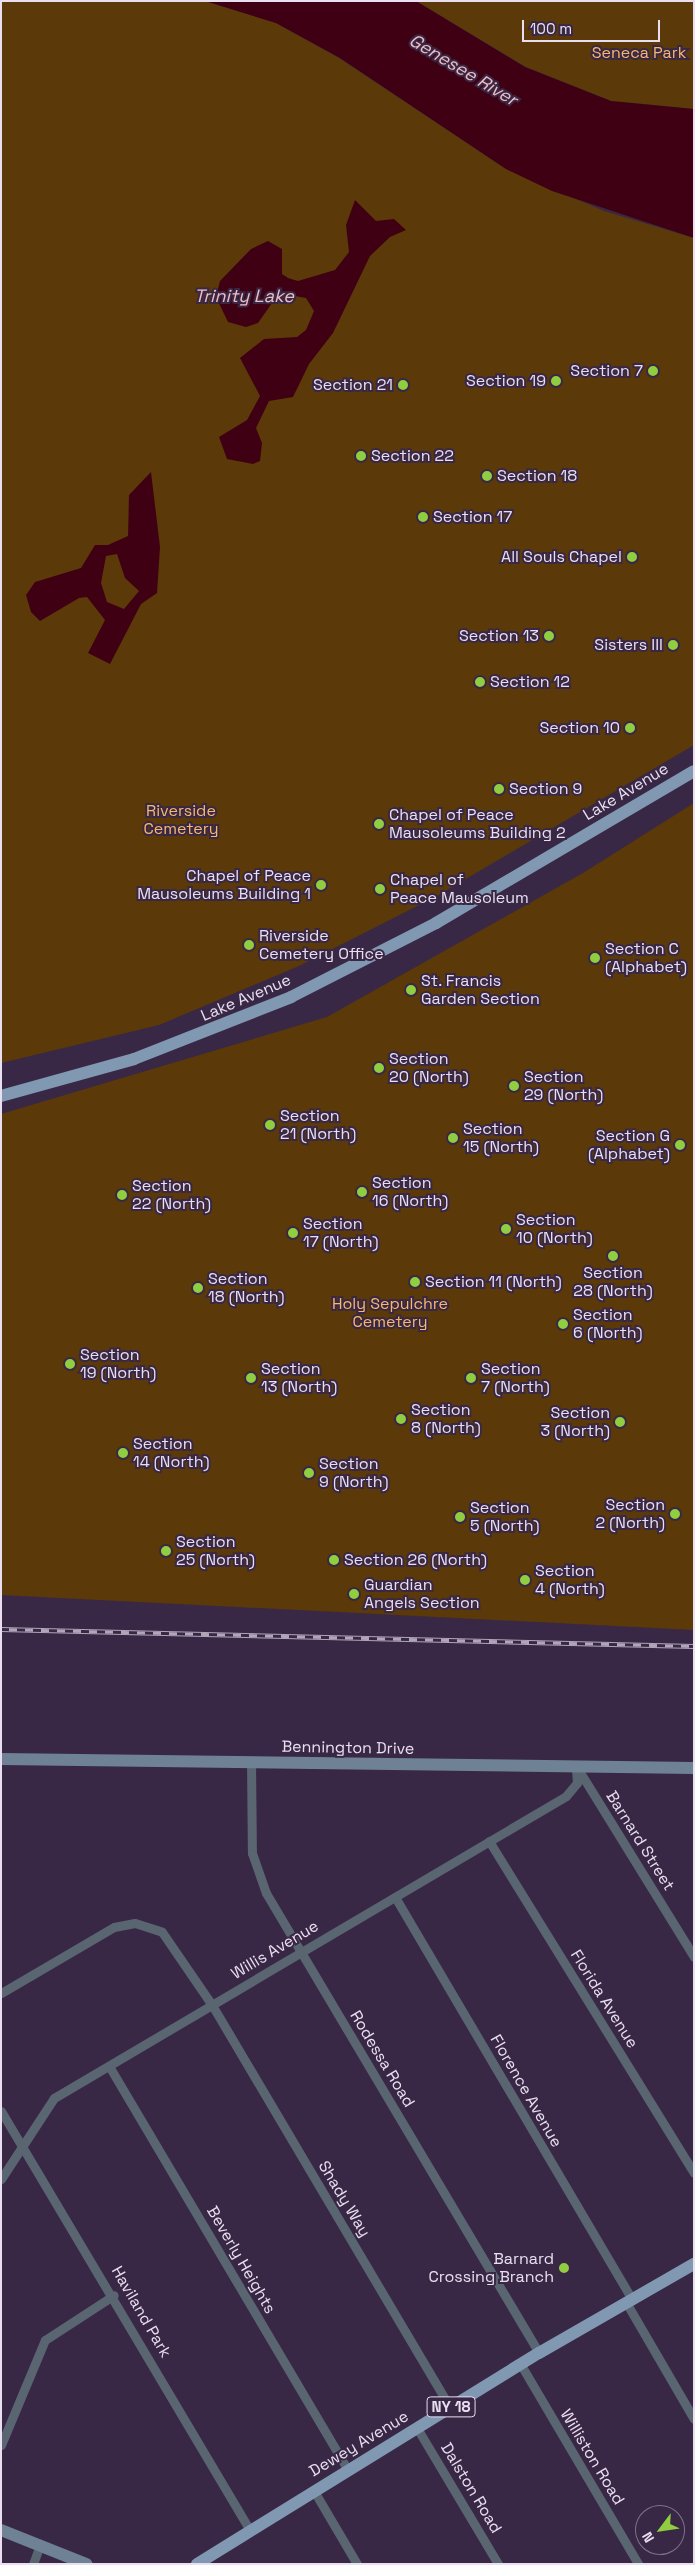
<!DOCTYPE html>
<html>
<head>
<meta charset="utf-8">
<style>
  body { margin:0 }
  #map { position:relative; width:695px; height:2565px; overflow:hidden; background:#392845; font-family:"Space Grotesk",sans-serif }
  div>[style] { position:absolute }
  .green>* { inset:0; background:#5b3909 }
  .water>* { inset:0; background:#400014 }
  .street>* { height:9px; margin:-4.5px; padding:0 4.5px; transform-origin:4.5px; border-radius:4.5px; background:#596571 }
  .secondary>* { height:12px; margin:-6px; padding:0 6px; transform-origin:6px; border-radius:6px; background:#6f8295 }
  .primary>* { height:12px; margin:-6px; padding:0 6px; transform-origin:6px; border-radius:6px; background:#8098b1 }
  .rail>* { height:4.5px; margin-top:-2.25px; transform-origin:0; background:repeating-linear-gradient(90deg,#392845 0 8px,#b1a5ba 0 16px); box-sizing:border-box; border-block:1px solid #b1a5ba }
  .dots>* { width:14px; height:14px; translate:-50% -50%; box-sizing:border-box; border:2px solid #392845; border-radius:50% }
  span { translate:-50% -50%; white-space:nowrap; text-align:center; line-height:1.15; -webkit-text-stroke:4px #392845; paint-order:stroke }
  .shield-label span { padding:1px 4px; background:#392845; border:1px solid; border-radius:4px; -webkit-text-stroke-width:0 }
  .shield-label { font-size:15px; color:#e9dff1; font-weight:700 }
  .park-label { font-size:16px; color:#f8b86b }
  .poi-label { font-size:16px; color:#e9dff1 }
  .right { translate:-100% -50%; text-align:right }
  .left { translate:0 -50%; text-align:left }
  .street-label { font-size:16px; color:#e9dff1 }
  .water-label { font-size:18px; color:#f0bdc3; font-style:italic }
  .frame { position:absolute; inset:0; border:2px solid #e9dff1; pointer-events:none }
  .north { position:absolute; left:635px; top:2505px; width:50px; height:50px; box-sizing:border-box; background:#392845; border:1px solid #7f718a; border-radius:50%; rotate:239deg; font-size:14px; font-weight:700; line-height:20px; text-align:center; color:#e9dff1 }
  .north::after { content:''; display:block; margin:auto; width:18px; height:22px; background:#90cd40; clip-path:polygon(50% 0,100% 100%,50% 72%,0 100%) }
  .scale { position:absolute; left:522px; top:20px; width:138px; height:22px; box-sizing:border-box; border:2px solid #e9dff1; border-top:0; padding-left:6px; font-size:15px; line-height:18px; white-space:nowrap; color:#e9dff1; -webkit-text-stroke:4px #392845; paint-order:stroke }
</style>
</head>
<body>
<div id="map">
  <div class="green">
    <div style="clip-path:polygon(1px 1px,205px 1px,276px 23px,339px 58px,506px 169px,604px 211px,694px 238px,694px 745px,435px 897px,299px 966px,159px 1025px,1px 1063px)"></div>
    <div style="clip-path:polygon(416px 1px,694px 1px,694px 109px,611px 101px,526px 67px)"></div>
    <div style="clip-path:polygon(694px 803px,694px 1630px,1px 1595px,1px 1114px,327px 1017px,583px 873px)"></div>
  </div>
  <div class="water">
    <div style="clip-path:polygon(205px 1px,416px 1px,525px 67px,611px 101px,694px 109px,694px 238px,552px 191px,506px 169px,340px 58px,276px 23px)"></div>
    <div style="clip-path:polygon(355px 200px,376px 221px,394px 219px,406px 230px,390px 237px,370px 256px,333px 333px,309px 364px,293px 397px,269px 401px,256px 428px,262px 443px,260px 461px,253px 464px,227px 459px,219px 437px,247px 420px,260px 396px,240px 358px,264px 339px,297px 337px,306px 330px,314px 311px,306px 298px,279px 293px,258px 323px,246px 327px,228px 322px,216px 297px,220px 281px,251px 249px,268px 241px,282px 249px,282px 274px,288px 278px,298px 281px,335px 270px,349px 252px,346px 225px)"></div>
    <div style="clip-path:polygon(evenodd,151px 472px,160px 547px,157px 593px,141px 604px,110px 664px,88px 653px,105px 620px,87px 597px,79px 598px,40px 621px,31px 612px,26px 595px,35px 582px,81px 568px,95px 545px,108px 545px,128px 536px,129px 495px,151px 472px,117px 554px,125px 578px,139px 591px,124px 609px,107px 602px,101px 583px,106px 556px,117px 554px)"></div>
  </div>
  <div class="street">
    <div style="left:251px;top:1763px;width:90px;rotate:89.4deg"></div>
    <div style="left:252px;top:1853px;width:42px;rotate:70.7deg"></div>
    <div style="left:266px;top:1893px;width:535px;rotate:59.31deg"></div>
    <div style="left:578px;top:1769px;width:221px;rotate:58.3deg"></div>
    <div style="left:489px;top:1841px;width:390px;rotate:58.3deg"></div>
    <div style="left:395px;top:1897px;width:468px;rotate:59.5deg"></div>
    <div style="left:1px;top:1993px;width:131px;rotate:-30.3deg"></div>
    <div style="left:114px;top:1927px;width:21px;rotate:-11deg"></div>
    <div style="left:135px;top:1923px;width:28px;rotate:18deg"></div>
    <div style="left:162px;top:1932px;width:88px;rotate:55.6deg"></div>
    <div style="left:212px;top:2005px;width:468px;rotate:59.4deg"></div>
    <div style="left:109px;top:2066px;width:469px;rotate:59.4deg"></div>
    <div style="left:1px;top:2111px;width:487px;rotate:59.3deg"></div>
    <div style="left:1px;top:2179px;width:97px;rotate:-56.8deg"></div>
    <div style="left:54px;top:2098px;width:594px;rotate:-30.53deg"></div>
    <div style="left:566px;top:1796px;width:17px;rotate:-50deg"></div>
    <div style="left:577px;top:1783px;width:16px;rotate:-94deg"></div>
    <div style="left:627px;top:2304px;width:133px;rotate:59.8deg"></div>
    <div style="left:521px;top:2365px;width:231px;rotate:59.5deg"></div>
    <div style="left:417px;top:2428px;width:158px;rotate:59.2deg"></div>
    <div style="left:1px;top:2445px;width:114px;rotate:-67.3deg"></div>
    <div style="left:45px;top:2340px;width:82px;rotate:-33.1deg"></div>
    <div style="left:314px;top:2491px;width:85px;rotate:59.5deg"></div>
    <div style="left:33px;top:2564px;width:20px;rotate:-70deg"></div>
  </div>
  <div class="secondary">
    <div style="left:1px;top:1759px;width:693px;rotate:0.74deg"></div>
    <div style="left:1px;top:2530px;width:92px;rotate:21.8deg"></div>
  </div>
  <div class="primary">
    <div style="left:1px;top:1096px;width:138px;rotate:-15.5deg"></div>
    <div style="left:134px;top:1059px;width:169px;rotate:-21.5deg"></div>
    <div style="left:291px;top:997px;width:163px;rotate:-27deg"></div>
    <div style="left:436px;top:923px;width:299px;rotate:-30.5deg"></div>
    <div style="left:197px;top:2564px;width:402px;rotate:-31.7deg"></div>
    <div style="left:539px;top:2353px;width:179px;rotate:-29.9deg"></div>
  </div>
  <div class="rail">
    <div style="left:1px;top:1629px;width:693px;rotate:1.41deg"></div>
  </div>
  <div class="dots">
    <div style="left:653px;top:371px;background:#90cd40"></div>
    <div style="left:556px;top:381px;background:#90cd40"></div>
    <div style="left:403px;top:385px;background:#90cd40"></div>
    <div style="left:361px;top:456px;background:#90cd40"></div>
    <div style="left:487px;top:476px;background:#90cd40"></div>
    <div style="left:423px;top:517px;background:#90cd40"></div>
    <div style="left:632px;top:557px;background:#90cd40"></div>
    <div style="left:549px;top:636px;background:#90cd40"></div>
    <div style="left:673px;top:645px;background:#90cd40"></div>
    <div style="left:480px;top:682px;background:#90cd40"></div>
    <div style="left:630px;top:728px;background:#90cd40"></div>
    <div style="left:499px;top:789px;background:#90cd40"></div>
    <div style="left:379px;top:824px;background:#90cd40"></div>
    <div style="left:321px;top:885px;background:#90cd40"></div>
    <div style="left:380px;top:889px;background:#90cd40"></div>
    <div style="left:249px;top:945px;background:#90cd40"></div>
    <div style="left:595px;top:958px;background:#90cd40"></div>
    <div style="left:411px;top:990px;background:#90cd40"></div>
    <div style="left:379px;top:1068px;background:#90cd40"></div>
    <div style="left:514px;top:1086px;background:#90cd40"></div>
    <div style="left:270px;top:1125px;background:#90cd40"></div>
    <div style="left:453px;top:1138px;background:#90cd40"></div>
    <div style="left:680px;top:1145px;background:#90cd40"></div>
    <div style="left:362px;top:1192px;background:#90cd40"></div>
    <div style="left:122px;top:1195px;background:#90cd40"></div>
    <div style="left:506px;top:1229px;background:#90cd40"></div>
    <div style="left:293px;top:1233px;background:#90cd40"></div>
    <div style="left:613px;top:1256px;background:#90cd40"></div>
    <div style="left:415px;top:1282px;background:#90cd40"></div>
    <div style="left:198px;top:1288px;background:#90cd40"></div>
    <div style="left:563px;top:1324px;background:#90cd40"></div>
    <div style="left:70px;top:1364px;background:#90cd40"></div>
    <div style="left:251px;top:1378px;background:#90cd40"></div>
    <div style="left:471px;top:1378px;background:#90cd40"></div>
    <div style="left:401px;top:1419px;background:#90cd40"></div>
    <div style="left:620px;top:1422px;background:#90cd40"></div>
    <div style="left:123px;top:1453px;background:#90cd40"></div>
    <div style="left:309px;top:1473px;background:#90cd40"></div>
    <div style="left:675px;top:1514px;background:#90cd40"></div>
    <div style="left:460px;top:1517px;background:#90cd40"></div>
    <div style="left:166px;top:1551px;background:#90cd40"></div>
    <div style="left:334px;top:1560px;background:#90cd40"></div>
    <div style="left:525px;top:1580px;background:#90cd40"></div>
    <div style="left:354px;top:1594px;background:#90cd40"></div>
    <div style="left:564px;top:2268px;background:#90cd40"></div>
  </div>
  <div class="shield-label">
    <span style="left:451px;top:2407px">NY 18</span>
  </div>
  <div class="park-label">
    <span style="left:639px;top:53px">Seneca Park</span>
    <span style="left:181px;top:820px">Riverside<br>Cemetery</span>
    <span style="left:390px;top:1313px">Holy Sepulchre<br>Cemetery</span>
  </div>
  <div class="poi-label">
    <span class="right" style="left:643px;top:371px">Section 7</span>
    <span class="right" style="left:546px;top:381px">Section 19</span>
    <span class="right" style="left:393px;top:385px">Section 21</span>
    <span class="left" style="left:371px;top:456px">Section 22</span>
    <span class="left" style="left:497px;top:476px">Section 18</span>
    <span class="left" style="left:433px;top:517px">Section 17</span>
    <span class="right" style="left:622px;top:557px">All Souls Chapel</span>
    <span class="right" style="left:539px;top:636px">Section 13</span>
    <span class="right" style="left:663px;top:645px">Sisters III</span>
    <span class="left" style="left:490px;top:682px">Section 12</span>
    <span class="right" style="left:620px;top:728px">Section 10</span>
    <span class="left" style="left:509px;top:789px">Section 9</span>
    <span class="left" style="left:389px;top:824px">Chapel of Peace<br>Mausoleums Building 2</span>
    <span class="right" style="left:311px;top:885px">Chapel of Peace<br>Mausoleums Building 1</span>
    <span class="left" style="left:390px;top:889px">Chapel of<br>Peace Mausoleum</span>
    <span class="left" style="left:259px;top:945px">Riverside<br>Cemetery Office</span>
    <span class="left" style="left:605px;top:958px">Section C<br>(Alphabet)</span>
    <span class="left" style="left:421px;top:990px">St. Francis<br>Garden Section</span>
    <span class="left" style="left:389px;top:1068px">Section<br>20 (North)</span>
    <span class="left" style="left:524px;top:1086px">Section<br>29 (North)</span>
    <span class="left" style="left:280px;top:1125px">Section<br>21 (North)</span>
    <span class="left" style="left:463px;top:1138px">Section<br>15 (North)</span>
    <span class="right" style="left:670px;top:1145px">Section G<br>(Alphabet)</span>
    <span class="left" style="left:372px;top:1192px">Section<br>16 (North)</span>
    <span class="left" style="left:132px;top:1195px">Section<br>22 (North)</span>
    <span class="left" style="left:516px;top:1229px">Section<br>10 (North)</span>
    <span class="left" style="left:303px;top:1233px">Section<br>17 (North)</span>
    <span style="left:613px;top:1282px">Section<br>28 (North)</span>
    <span class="left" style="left:208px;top:1288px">Section<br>18 (North)</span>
    <span class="left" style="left:425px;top:1282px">Section 11 (North)</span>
    <span class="left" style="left:573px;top:1324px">Section<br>6 (North)</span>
    <span class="left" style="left:80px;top:1364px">Section<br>19 (North)</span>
    <span class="left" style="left:261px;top:1378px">Section<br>13 (North)</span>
    <span class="left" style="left:481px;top:1378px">Section<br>7 (North)</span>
    <span class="left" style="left:411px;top:1419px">Section<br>8 (North)</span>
    <span class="right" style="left:610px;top:1422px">Section<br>3 (North)</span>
    <span class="left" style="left:133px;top:1453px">Section<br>14 (North)</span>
    <span class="left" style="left:319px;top:1473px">Section<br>9 (North)</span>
    <span class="right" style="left:665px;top:1514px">Section<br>2 (North)</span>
    <span class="left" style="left:470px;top:1517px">Section<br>5 (North)</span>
    <span class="left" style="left:176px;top:1551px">Section<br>25 (North)</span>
    <span class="left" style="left:344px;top:1560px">Section 26 (North)</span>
    <span class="left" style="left:535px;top:1580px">Section<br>4 (North)</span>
    <span class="left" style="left:364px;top:1594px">Guardian<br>Angels Section</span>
    <span class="right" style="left:554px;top:2268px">Barnard<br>Crossing Branch</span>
  </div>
  <div class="street-label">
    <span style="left:626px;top:792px;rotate:-31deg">Lake Avenue</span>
    <span style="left:246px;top:998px;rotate:-23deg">Lake Avenue</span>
    <span style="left:348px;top:1748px;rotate:1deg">Bennington Drive</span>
    <span style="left:640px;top:1841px;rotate:58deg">Barnard Street</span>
    <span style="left:275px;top:1950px;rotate:-31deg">Willis Avenue</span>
    <span style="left:604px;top:1999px;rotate:58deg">Florida Avenue</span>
    <span style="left:382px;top:2059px;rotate:59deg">Rodessa Road</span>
    <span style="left:526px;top:2091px;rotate:60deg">Florence Avenue</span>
    <span style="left:344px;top:2199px;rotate:59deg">Shady Way</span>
    <span style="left:241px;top:2260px;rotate:60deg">Beverly Heights</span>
    <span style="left:141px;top:2312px;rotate:60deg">Haviland Park</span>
    <span style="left:359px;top:2444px;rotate:-31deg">Dewey Avenue</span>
    <span style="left:592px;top:2457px;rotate:59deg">Williston Road</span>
    <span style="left:471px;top:2488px;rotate:59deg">Dalston Road</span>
  </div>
  <div class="water-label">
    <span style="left:463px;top:70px;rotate:31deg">Genesee River</span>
    <span style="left:244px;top:296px">Trinity Lake</span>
  </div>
  <div class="frame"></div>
  <div class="north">N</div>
  <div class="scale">100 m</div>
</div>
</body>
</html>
